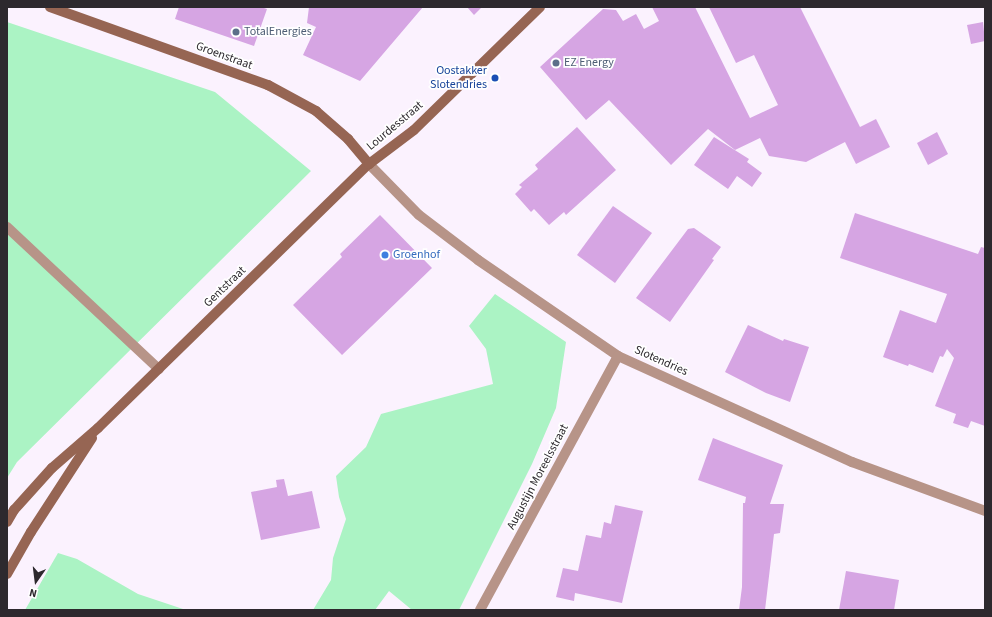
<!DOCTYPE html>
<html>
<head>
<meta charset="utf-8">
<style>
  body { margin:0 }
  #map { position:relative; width:992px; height:617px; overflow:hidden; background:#fbf2fe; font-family:"Source Sans 3",sans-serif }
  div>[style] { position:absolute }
  .green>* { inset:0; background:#abf3c4 }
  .building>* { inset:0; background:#d6a5e3 }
  .street>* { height:10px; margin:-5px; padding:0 5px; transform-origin:5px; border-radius:5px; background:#b79488 }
  .secondary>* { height:10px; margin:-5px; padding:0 5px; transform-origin:5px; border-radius:5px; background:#966553 }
  .dots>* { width:11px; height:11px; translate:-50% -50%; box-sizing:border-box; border:2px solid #fff; border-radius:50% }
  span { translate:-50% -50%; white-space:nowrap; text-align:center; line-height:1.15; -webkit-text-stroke:3.5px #fff; paint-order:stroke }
  .service-label { font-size:12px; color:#4e5e75 }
  .left { translate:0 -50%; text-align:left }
  .street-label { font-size:12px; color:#2d292e }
  .transit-label { font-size:12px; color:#164399 }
  .right { translate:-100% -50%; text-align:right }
  .shop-label { font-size:12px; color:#366cbe }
  .frame { position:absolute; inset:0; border:8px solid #2d292e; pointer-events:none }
  .north { position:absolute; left:16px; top:561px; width:40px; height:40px; -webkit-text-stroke:3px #fff; paint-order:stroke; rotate:194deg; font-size:11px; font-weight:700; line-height:16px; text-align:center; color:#2d292e }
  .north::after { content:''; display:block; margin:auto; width:14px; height:18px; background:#2d292e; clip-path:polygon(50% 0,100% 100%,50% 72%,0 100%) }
</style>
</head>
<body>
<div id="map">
  <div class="green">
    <div style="clip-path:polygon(7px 22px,215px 92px,311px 171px,17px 462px,7px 478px)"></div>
    <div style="clip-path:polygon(495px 294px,566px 342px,556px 408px,532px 464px,459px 610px,412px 610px,389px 591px,375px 610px,313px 610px,331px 580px,333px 558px,346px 519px,339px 497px,336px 476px,366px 447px,381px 414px,493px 384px,486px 349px,469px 326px)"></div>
    <div style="clip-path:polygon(58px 553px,77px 559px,138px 594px,186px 610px,25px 610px)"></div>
  </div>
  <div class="building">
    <div style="clip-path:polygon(179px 7px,261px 7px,267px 9px,254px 46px,175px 19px)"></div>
    <div style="clip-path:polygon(309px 7px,423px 7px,360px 81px,303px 55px,316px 27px,307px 23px)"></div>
    <div style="clip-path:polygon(467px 7px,482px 7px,474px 15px)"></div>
    <div style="clip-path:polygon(652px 7px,695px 7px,750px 118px,778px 105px,754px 55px,736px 63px,709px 7px,800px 7px,860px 127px,876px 119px,890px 147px,856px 164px,845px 142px,806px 162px,769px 156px,760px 138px,735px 150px,708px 129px,671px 165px,609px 100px,586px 120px,540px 67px,603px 9px,616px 10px,623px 21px,636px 14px,644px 29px,659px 21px)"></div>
    <div style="clip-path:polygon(983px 22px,985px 41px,971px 44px,967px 25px)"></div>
    <div style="clip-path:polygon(577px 127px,616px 170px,566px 215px,564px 212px,549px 225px,534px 209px,531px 212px,515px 194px,522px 187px,519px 185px,538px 169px,535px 165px)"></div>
    <div style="clip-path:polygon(937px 132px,948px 154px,928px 165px,917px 143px)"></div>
    <div style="clip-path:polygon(714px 137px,749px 159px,747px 162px,762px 173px,752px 187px,737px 176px,728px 189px,694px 165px)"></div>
    <div style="clip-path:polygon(613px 206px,652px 233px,615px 283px,577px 255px)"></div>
    <div style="clip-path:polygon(855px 213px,978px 254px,981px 247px,985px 248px,985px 426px,971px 421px,968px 428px,953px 423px,956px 414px,935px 406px,954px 358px,947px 349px,943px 357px,940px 356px,933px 373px,909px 364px,908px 366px,883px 357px,900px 310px,936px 323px,947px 294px,840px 258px)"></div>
    <div style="clip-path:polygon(380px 215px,432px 268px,342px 355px,293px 305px,342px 257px,340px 254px)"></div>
    <div style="clip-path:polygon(694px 228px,721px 247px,712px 259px,714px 260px,670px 322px,636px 298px,688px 229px)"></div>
    <div style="clip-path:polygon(748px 325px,783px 341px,784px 339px,809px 347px,790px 402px,766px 393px,725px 372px)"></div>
    <div style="clip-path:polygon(713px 438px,783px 465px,770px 504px,784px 504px,780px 533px,774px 534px,765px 610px,739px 610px,742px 587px,743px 503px,745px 503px,746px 497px,698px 480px)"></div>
    <div style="clip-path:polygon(284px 479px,288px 496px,312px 491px,320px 528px,261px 540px,251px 492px,277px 487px,276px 480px)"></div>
    <div style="clip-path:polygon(615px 505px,643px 511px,622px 603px,575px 593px,574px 601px,556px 597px,563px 568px,578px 571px,586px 535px,601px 538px,604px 522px,611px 524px)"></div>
    <div style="clip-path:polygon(846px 571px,899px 580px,894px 610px,839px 610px)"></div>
  </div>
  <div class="street">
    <div style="left:369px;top:164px;width:71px;rotate:45.6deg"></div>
    <div style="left:419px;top:215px;width:74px;rotate:37.3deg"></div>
    <div style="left:478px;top:260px;width:170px;rotate:34.4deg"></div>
    <div style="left:618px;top:356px;width:257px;rotate:24.4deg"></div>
    <div style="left:852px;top:462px;width:142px;rotate:20.2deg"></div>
    <div style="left:7px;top:227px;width:208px;rotate:43.1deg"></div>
    <div style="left:480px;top:610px;width:289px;rotate:-61.5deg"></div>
  </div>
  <div class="secondary">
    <div style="left:50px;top:7px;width:232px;rotate:19.7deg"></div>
    <div style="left:268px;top:85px;width:55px;rotate:28.4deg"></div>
    <div style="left:316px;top:111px;width:43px;rotate:41.2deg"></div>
    <div style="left:348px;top:139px;width:33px;rotate:50deg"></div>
    <div style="left:7px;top:522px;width:14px;rotate:-60deg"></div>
    <div style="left:14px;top:510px;width:57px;rotate:-47.9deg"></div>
    <div style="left:52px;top:468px;width:61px;rotate:-41deg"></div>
    <div style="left:98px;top:428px;width:378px;rotate:-44.3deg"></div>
    <div style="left:369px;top:164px;width:56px;rotate:-37.1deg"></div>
    <div style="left:414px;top:130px;width:176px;rotate:-44.3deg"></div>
    <div style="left:7px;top:574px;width:48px;rotate:-60.3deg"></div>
    <div style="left:31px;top:532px;width:112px;rotate:-57deg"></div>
  </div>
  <div class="dots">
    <div style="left:236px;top:32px;background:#5c6f8a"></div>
    <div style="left:556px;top:63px;background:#5c6f8a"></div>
    <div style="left:495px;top:78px;background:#1a4fb4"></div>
    <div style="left:385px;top:255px;background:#3f7fe0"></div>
  </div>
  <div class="service-label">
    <span class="left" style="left:244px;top:32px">TotalEnergies</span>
    <span class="left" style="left:564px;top:63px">EZ Energy</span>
  </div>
  <div class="street-label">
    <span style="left:224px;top:56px;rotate:20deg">Groenstraat</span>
    <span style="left:395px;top:126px;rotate:-40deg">Lourdesstraat</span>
    <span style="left:225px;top:287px;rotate:-44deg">Gentstraat</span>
    <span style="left:661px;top:361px;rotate:24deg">Slotendries</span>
    <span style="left:538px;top:477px;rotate:-62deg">Augustijn Moreelsstraat</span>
  </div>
  <div class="transit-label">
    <span class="right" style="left:487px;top:78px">Oostakker<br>Slotendries</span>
  </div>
  <div class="shop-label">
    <span class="left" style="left:393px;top:255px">Groenhof</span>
  </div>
  <div class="frame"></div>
  <div class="north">N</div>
</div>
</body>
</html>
